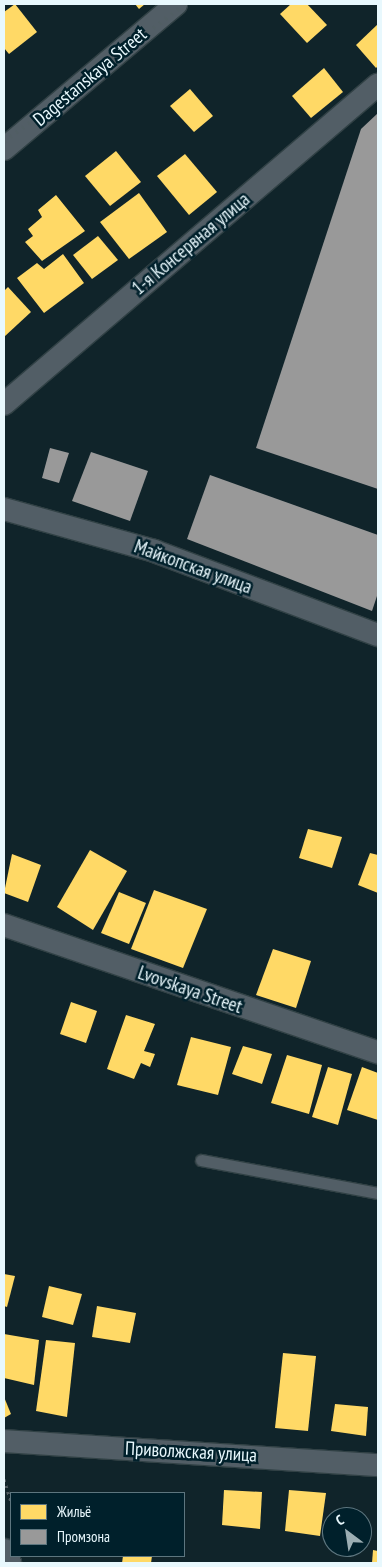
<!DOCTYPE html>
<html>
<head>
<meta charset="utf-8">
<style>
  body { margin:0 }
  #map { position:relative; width:382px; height:1567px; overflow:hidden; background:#10242a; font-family:"PT Sans Narrow",sans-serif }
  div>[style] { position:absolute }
  .homes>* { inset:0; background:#ffd966 }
  .industry>* { inset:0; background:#999 }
  .path>* { height:3px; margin-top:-1.5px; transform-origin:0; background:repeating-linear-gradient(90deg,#505b61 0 2.5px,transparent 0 6.5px) }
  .roads { filter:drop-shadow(1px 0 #314145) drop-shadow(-1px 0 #314145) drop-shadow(0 1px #314145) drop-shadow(0 -1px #314145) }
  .service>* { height:11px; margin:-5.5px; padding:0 5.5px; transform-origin:5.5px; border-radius:5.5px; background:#525e66 }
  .minor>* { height:22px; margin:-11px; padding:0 11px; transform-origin:11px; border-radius:11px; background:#525e66 }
  .tertiary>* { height:28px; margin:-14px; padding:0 14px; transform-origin:14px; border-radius:14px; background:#525e66 }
  .rail>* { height:4px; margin-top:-2px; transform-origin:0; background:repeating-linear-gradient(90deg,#515e64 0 2.5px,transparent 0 7.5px) }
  span { translate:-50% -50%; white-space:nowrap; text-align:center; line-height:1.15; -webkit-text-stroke:5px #00202b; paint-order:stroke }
  .street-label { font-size:19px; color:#e8f8fd }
  .frame { position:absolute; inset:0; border:5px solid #e8f8fd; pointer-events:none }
  .legend { position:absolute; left:10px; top:1492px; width:175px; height:65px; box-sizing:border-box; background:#00202b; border:1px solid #5d767f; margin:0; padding:6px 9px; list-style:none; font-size:15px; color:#e8f8fd }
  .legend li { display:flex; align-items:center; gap:10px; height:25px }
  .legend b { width:25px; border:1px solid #5d767f }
  .north { position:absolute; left:322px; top:1507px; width:50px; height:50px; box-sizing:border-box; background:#00202b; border:1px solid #5d767f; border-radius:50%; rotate:329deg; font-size:14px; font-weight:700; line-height:20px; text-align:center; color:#e8f8fd }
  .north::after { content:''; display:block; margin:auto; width:18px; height:22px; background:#9caeb3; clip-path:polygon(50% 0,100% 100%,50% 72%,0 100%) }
</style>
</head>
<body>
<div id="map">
  <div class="homes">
    <div style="clip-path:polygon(15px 4px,37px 32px,9px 54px,4px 48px,4px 12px)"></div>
    <div style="clip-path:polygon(135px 4px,145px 4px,139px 9px)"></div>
    <div style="clip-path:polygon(291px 4px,307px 4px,327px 25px,307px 43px,280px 14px)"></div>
    <div style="clip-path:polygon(378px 24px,378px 66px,376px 68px,356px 45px)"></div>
    <div style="clip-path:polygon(324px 68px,343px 92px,311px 118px,292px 96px)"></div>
    <div style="clip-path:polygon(190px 89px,213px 116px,194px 132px,170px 106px)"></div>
    <div style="clip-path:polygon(116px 151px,141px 182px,110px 206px,85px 176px)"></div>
    <div style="clip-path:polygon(185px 154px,217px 192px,189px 215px,157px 176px)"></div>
    <div style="clip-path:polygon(139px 193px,167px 232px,129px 259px,100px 222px)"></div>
    <div style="clip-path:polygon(56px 195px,85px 231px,42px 261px,25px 242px,33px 236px,28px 229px,42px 217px,38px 210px)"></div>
    <div style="clip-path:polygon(98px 236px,118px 260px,92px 279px,73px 255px)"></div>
    <div style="clip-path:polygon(63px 254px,84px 283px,44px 313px,17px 278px,37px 263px,44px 269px)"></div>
    <div style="clip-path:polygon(8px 287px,31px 312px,4px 337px,4px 291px)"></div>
    <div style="clip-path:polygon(308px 829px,342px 837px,332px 868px,299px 858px)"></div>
    <div style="clip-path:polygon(90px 850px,127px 871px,93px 930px,57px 907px)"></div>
    <div style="clip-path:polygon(370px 853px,378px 855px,378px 893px,358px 885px)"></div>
    <div style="clip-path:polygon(12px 854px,41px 865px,28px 902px,4px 893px)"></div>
    <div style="clip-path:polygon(154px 890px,207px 909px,183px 968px,131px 949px)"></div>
    <div style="clip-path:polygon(119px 892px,146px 903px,129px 944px,101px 933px)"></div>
    <div style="clip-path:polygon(273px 949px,311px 961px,296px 1008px,256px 995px)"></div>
    <div style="clip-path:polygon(71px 1002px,97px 1011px,86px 1043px,60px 1034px)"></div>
    <div style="clip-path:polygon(126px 1015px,155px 1024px,144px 1051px,155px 1054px,150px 1067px,141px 1063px,134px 1079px,107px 1069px)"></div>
    <div style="clip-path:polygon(191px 1037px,231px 1047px,218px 1095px,177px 1085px)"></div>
    <div style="clip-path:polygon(243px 1046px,272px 1054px,262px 1084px,232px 1074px)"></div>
    <div style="clip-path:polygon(287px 1055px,322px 1065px,309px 1114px,271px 1103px)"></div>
    <div style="clip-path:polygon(328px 1067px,352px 1074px,338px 1125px,312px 1117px)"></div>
    <div style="clip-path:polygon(362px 1067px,378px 1073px,378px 1120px,347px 1110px)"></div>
    <div style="clip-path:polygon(4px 1274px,15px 1276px,7px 1307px,4px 1306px)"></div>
    <div style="clip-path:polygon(49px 1286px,82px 1294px,73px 1325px,42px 1317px)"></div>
    <div style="clip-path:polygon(97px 1306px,136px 1313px,130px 1343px,92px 1337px)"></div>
    <div style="clip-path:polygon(4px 1334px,39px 1340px,34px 1385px,4px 1378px)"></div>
    <div style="clip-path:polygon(46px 1340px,75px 1343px,67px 1417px,36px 1411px)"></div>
    <div style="clip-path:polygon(283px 1353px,316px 1356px,308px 1431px,275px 1428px)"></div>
    <div style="clip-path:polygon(4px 1397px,11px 1414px,4px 1418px)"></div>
    <div style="clip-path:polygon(335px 1404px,368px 1407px,366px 1436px,331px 1431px)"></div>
    <div style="clip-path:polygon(224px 1490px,262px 1492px,260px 1529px,222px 1525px)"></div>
    <div style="clip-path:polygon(289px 1490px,326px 1493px,320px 1536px,285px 1531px)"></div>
    <div style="clip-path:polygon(373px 1550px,378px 1551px,378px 1563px,372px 1563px)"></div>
    <div style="clip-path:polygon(123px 1556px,152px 1556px,151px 1563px,122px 1563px)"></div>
  </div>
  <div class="industry">
    <div style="clip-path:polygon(378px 113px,378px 489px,256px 448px,361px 129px)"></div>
    <div style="clip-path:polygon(50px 448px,69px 453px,59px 483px,42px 478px)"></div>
    <div style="clip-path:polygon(91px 452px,148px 471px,130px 521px,72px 501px)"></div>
    <div style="clip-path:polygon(210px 475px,378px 535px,378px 593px,372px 611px,187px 539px)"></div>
  </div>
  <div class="path">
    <div style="left:4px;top:1479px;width:24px;rotate:73deg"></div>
  </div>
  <div class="roads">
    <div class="service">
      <div style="left:201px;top:1160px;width:180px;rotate:10.6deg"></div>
    </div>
    <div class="minor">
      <div style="left:4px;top:149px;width:225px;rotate:-40.1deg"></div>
      <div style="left:4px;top:404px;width:492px;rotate:-40.5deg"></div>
      <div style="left:4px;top:509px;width:156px;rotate:15.6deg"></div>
      <div style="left:154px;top:551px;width:239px;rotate:20.6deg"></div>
      <div style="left:4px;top:925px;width:395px;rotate:18.8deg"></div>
      <div style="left:4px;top:1441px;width:375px;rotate:3.7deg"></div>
    </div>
    <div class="tertiary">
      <div style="left:4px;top:1553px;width:10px;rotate:73deg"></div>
    </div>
  </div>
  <div class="rail">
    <div style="left:4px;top:142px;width:228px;rotate:-37.3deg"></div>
  </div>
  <div class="street-label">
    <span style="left:90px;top:77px;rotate:-40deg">Dagestanskaya Street</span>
    <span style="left:191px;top:244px;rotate:-40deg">1-я Консервная улица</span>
    <span style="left:193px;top:567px;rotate:20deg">Майкопская улица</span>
    <span style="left:190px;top:990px;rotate:19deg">Lvovskaya Street</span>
    <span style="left:191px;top:1452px;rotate:3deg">Приволжская улица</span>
  </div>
  <div class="frame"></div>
  <ul class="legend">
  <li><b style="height:14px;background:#ffd966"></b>Жильё</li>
  <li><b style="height:14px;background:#999"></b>Промзона</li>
  </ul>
  <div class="north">С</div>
</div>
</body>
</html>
